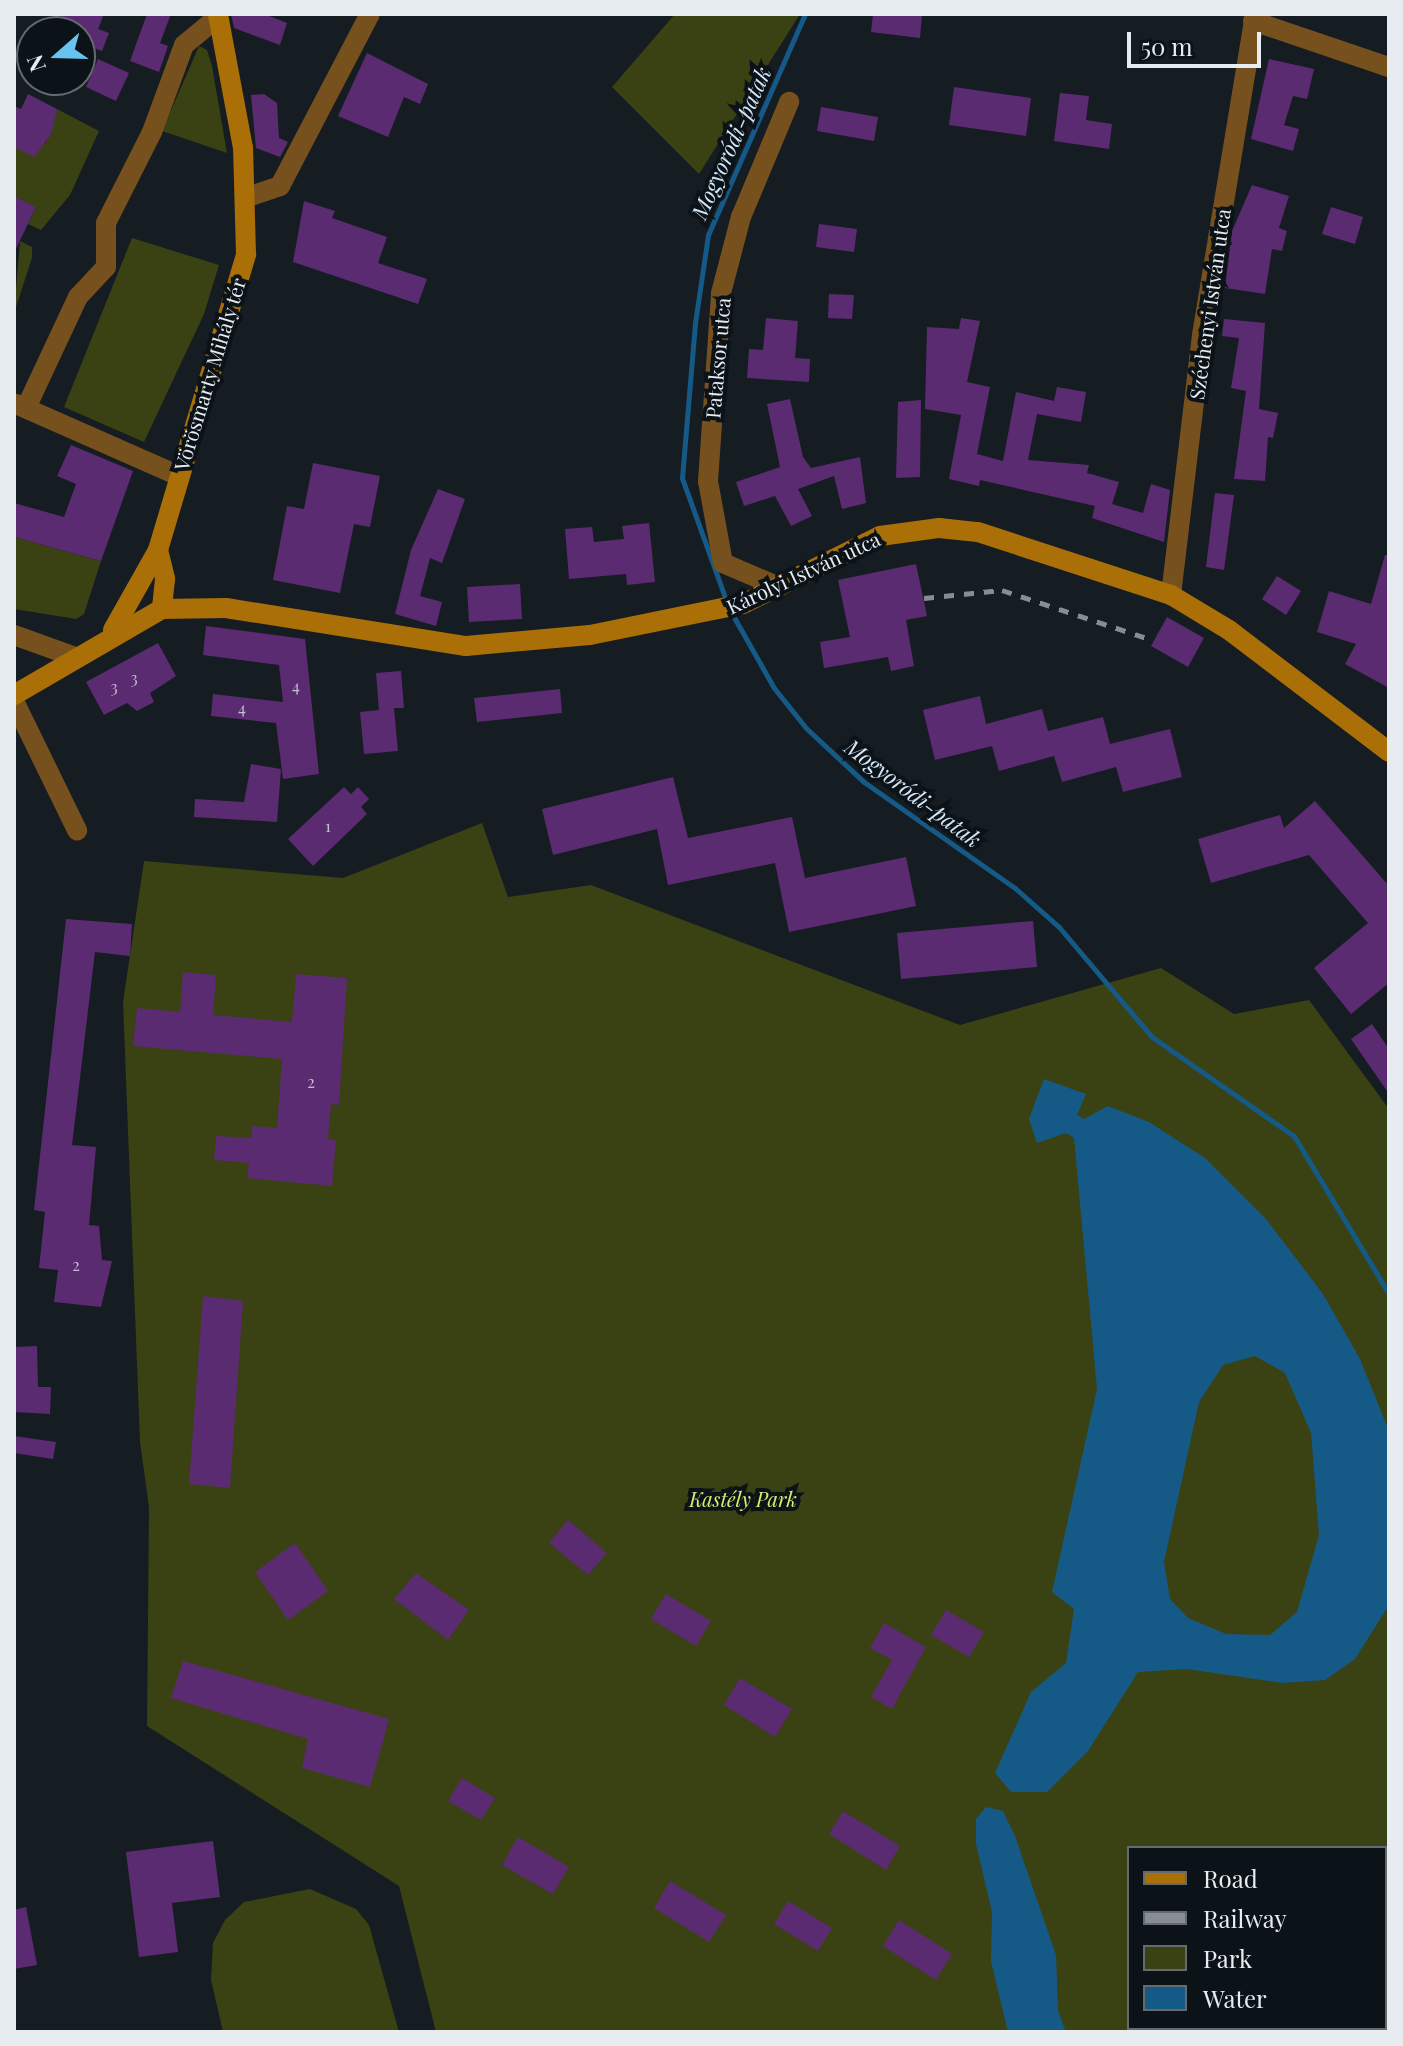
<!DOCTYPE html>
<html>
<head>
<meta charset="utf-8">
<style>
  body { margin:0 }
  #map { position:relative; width:1403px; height:2046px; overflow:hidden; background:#151c22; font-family:"Playfair Display",serif }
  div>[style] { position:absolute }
  .green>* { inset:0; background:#3a4112 }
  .water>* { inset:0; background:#155a87 }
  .stream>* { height:5px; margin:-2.5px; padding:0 2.5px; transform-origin:2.5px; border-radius:2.5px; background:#155a87 }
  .building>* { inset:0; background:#5b2b71 }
  .minor>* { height:20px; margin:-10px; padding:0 10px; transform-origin:10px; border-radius:10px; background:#76511e }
  .secondary>* { height:20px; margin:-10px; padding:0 10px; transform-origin:10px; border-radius:10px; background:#aa6f07 }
  .rail>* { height:5px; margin-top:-2.5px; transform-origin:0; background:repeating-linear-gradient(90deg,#878d92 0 10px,transparent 0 20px) }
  span { translate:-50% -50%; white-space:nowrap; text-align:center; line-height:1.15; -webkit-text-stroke:8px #0c1318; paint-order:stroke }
  .number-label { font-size:16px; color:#c4bcd0 }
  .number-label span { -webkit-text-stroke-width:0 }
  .street-label { font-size:20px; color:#e7ecf0 }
  .park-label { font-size:20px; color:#d9ed6e; font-style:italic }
  .water-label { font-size:22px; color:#d4e7f8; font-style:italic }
  .frame { position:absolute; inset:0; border:16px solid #e7ecf0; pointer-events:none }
  .legend { position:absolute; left:1127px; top:1846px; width:260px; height:184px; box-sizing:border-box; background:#0c1318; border:2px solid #646a6e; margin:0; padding:10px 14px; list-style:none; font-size:24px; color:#e7ecf0 }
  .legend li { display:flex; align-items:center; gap:16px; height:40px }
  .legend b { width:40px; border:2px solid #646a6e }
  .north { position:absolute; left:16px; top:16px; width:80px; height:80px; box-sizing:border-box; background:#0c1318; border:2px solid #646a6e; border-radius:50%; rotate:250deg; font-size:22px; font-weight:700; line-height:32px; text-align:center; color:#e7ecf0 }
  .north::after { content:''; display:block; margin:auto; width:28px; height:36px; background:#69c3f1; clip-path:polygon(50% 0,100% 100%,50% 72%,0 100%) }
  .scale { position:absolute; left:1127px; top:32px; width:134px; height:36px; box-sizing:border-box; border:4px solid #e7ecf0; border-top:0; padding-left:10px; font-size:24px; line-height:28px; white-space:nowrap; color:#e7ecf0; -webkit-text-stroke:6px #0c1318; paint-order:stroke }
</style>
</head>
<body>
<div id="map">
  <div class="green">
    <div style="clip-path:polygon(675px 14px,800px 14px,699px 174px,612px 87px)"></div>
    <div style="clip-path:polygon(199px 46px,207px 50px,212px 66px,227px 153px,162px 131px)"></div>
    <div style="clip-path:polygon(57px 109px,99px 131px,70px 195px,41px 230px,28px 224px,36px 207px,14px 196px,14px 147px,46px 143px)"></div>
    <div style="clip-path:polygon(132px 238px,219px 265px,204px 314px,144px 442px,64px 407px)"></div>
    <div style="clip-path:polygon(20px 241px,32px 247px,32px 258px,14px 313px)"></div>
    <div style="clip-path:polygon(14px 537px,101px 561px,84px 614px,76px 619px,14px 609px)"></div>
    <div style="clip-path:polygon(evenodd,482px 823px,508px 897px,591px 885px,960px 1025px,1161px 968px,1234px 1014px,1309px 1000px,1389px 1109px,1389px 2032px,436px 2032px,399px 1886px,147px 1726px,149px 1507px,140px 1442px,123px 1002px,144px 861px,343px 878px,482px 823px,1129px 1848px,1385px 1848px,1385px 2028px,1129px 2028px,1129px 1848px)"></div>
    <div style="clip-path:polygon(310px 1889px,356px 1909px,369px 1925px,399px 2032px,223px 2032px,211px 1980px,213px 1943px,225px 1920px,244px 1902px)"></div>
  </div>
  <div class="water">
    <div style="clip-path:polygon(evenodd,1044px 1079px,1086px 1094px,1077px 1115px,1084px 1119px,1108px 1106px,1149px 1122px,1205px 1158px,1266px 1219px,1323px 1294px,1360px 1359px,1389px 1431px,1389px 1605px,1355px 1659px,1325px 1680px,1283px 1683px,1187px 1669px,1138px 1672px,1088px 1751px,1047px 1792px,1011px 1792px,995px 1773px,1031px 1692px,1066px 1663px,1074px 1609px,1052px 1592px,1097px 1389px,1074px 1138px,1066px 1133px,1037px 1143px,1029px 1119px,1044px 1079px,1255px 1356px,1285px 1373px,1311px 1433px,1319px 1535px,1297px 1612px,1270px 1635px,1226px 1634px,1188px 1618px,1170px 1599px,1164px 1562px,1199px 1402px,1223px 1365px,1255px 1356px)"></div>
    <div style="clip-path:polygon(986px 1807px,1003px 1811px,1015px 1836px,1056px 1955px,1058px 2011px,1066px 2032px,1008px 2032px,991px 1961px,992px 1912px,976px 1844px,976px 1819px)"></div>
  </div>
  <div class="stream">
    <div style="left:727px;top:603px;width:133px;rotate:-109.8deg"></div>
    <div style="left:682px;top:478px;width:156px;rotate:-85.2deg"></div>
    <div style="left:695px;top:323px;width:89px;rotate:-81.6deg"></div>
    <div style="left:708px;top:235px;width:241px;rotate:-66.3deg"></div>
    <div style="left:731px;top:612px;width:87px;rotate:60.5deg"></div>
    <div style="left:774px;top:688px;width:51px;rotate:51.3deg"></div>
    <div style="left:806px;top:728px;width:79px;rotate:43deg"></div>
    <div style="left:864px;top:782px;width:184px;rotate:35.1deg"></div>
    <div style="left:1015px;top:888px;width:59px;rotate:41.6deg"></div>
    <div style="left:1059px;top:927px;width:144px;rotate:49.8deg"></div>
    <div style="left:1152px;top:1037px;width:173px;rotate:34.9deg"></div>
    <div style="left:1294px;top:1136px;width:184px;rotate:59deg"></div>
  </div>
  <div class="building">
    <div style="clip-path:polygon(63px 14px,104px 14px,98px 29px,109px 33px,102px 51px,80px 43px,80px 32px,56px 32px)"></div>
    <div style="clip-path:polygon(147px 14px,171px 14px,160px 43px,168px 46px,159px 72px,130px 61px)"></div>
    <div style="clip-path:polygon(231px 14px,264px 14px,287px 23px,280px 45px,234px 28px)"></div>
    <div style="clip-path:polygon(873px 14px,922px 14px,920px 38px,871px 32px)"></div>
    <div style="clip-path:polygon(367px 53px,428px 84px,420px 104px,404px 97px,388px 137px,338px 116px)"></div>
    <div style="clip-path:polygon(98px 59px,129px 73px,116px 101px,86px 87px)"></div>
    <div style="clip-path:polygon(1269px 59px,1314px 69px,1307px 99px,1293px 96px,1284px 125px,1299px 129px,1293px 151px,1251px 139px)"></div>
    <div style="clip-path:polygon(954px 87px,1031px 98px,1026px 136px,949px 125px)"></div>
    <div style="clip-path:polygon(1060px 93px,1089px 96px,1086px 120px,1112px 124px,1109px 149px,1054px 141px)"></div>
    <div style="clip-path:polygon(28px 94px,57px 109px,51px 135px,34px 157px,14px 147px,14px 106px,21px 109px)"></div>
    <div style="clip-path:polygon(264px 94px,277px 103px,279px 138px,288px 142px,280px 157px,256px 148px,251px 95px)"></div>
    <div style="clip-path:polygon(821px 107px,878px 117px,874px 141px,817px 131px)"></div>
    <div style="clip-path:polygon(1252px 185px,1289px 196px,1279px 228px,1287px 231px,1282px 251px,1272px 249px,1265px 294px,1225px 288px,1232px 231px)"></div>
    <div style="clip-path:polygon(14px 196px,36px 207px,14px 253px)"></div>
    <div style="clip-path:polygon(304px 201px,335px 211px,332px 218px,387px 237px,378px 263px,427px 279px,418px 304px,293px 262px)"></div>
    <div style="clip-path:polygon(1331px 207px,1363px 217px,1355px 244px,1322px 234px)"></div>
    <div style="clip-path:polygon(819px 224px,857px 229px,854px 252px,816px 247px)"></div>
    <div style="clip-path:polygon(829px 294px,854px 295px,852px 319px,828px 318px)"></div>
    <div style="clip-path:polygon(766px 318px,798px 321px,795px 358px,810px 359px,809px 382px,747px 378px,749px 349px,763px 350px)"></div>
    <div style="clip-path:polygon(961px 318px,980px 321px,967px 382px,990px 387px,977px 454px,1003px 461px,1016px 392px,1054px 401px,1057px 387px,1086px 392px,1081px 422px,1037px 414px,1028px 460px,1089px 465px,1087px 473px,1119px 482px,1112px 504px,1143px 513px,1151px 484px,1170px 490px,1164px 542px,1092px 518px,1095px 506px,980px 480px,979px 486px,949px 479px,961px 415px,925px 409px,927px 327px,959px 329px)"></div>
    <div style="clip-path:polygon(1224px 319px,1265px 323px,1259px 409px,1278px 413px,1273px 438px,1268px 437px,1265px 481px,1234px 479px,1246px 391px,1231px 388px,1239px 338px,1222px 336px)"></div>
    <div style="clip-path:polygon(790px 399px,803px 457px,811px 468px,860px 457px,866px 503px,842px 509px,834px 476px,798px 489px,812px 516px,791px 526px,775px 496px,744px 506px,736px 482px,780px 467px,767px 404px)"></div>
    <div style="clip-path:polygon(921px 400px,920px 477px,896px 478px,898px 402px)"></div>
    <div style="clip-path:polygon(71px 445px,133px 471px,101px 561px,14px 537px,14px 503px,64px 517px,76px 484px,57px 476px)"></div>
    <div style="clip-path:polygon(313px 463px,380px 476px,370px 527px,354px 524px,340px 593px,273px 580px,287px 506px,304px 509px)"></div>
    <div style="clip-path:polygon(438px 489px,465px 499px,442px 563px,430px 558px,420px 596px,442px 602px,436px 626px,395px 614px,411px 550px)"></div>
    <div style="clip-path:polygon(1215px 493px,1234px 495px,1224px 570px,1206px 567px)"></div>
    <div style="clip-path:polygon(649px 523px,655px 582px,627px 585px,626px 574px,569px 579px,565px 529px,592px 527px,594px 542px,624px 539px,622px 526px)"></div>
    <div style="clip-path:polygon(1385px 555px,1389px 555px,1389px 688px,1345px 664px,1356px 644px,1317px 632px,1329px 591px,1371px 604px)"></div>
    <div style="clip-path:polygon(916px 564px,927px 616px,906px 620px,914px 666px,891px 671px,888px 657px,824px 668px,820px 642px,850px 637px,838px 580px)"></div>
    <div style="clip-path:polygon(1277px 576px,1301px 591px,1286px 615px,1262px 599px)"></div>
    <div style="clip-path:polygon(520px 584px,522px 619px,469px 622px,467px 587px)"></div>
    <div style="clip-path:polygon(1167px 617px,1204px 638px,1188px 667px,1151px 646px)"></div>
    <div style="clip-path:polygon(206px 626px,305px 639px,319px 774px,283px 779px,276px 723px,211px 716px,213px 694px,283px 702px,279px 665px,203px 655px)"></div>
    <div style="clip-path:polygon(158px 643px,176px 676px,150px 693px,154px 702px,137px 711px,127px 703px,104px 715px,86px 682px)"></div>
    <div style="clip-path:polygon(401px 671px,404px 708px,394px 708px,398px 751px,364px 754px,360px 712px,379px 710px,376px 673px)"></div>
    <div style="clip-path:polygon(560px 689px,562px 713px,477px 722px,474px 698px)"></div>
    <div style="clip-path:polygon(980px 696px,986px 724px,1042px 709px,1048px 731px,1103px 717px,1110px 744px,1170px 729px,1182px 777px,1123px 792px,1116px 767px,1062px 782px,1054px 756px,999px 771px,992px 746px,935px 760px,923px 710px)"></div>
    <div style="clip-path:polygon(251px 764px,281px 769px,277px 822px,194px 817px,195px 799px,244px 802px)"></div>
    <div style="clip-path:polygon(673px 777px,688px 838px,792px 817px,805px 878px,906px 857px,916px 906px,789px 932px,775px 863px,668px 885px,657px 829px,553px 855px,542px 809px)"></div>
    <div style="clip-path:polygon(344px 787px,351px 794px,358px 787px,369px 799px,361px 807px,367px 814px,313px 866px,288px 839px)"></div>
    <div style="clip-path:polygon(1315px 801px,1389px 886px,1389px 983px,1351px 1014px,1314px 968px,1368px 923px,1309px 855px,1211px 883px,1198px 839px,1280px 815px,1284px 828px)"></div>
    <div style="clip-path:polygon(66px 919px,132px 924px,130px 956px,95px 952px,72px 1145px,96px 1147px,89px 1225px,99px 1226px,102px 1260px,112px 1261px,101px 1307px,54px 1302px,58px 1270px,39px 1268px,45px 1212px,34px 1210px)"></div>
    <div style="clip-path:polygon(1033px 921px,1037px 967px,901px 979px,897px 933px)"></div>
    <div style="clip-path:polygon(183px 972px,216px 975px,213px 1015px,292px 1022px,296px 974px,347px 978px,339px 1105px,331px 1104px,328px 1139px,336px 1140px,332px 1186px,247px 1178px,249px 1163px,214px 1160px,216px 1136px,251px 1138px,252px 1126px,277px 1128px,282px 1059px,133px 1046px,137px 1008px,180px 1012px)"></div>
    <div style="clip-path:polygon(1372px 1024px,1389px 1049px,1389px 1094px,1351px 1039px)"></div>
    <div style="clip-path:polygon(203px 1296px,243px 1301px,230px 1488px,189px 1484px)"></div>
    <div style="clip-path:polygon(37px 1346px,38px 1387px,51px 1387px,50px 1414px,14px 1412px,14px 1347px)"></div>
    <div style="clip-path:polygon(14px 1436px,56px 1442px,53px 1459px,14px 1453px)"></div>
    <div style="clip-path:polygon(568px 1520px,607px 1553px,588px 1575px,549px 1543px)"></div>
    <div style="clip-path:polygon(295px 1543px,328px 1591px,288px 1620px,255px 1572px)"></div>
    <div style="clip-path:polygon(416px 1573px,469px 1610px,448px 1640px,394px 1599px)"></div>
    <div style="clip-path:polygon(666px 1594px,711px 1621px,696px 1646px,651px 1619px)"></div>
    <div style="clip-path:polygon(946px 1610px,984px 1632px,969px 1657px,931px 1635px)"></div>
    <div style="clip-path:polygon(884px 1623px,926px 1647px,892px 1709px,871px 1697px,892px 1660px,870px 1648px)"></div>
    <div style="clip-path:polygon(183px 1661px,389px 1719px,370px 1787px,302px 1768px,308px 1739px,171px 1698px)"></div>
    <div style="clip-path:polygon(740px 1678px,792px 1709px,775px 1737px,724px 1705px)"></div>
    <div style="clip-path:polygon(462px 1778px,495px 1798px,481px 1820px,448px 1801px)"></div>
    <div style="clip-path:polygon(843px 1811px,900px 1846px,886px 1870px,829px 1834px)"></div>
    <div style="clip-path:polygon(518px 1837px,569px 1867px,553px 1894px,502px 1865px)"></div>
    <div style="clip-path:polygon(213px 1841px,220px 1897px,172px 1903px,178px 1952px,139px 1957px,126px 1852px)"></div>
    <div style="clip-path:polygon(670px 1881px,726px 1915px,709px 1942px,654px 1908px)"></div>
    <div style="clip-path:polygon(788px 1901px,832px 1928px,818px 1951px,774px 1924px)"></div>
    <div style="clip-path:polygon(26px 1907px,37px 1965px,14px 1969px,14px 1910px)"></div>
    <div style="clip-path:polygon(899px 1920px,952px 1954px,936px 1980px,883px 1946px)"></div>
  </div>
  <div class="minor">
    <div style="left:1253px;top:21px;width:144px;rotate:18.7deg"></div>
    <div style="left:248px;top:197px;width:34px;rotate:-19deg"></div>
    <div style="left:280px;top:186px;width:194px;rotate:-62.4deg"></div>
    <div style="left:16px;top:404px;width:176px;rotate:23.8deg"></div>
    <div style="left:26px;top:408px;width:123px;rotate:-64.9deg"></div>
    <div style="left:78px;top:297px;width:41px;rotate:-47deg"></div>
    <div style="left:106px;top:267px;width:44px;rotate:-90deg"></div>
    <div style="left:106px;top:223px;width:102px;rotate:-63.2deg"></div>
    <div style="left:152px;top:132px;width:93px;rotate:-69.8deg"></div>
    <div style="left:184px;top:45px;width:44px;rotate:-39.5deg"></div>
    <div style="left:779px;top:587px;width:61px;rotate:-156.8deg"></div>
    <div style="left:723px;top:563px;width:83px;rotate:-100.4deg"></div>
    <div style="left:708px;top:481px;width:188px;rotate:-86deg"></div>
    <div style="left:721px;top:293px;width:79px;rotate:-75.3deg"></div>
    <div style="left:741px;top:217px;width:125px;rotate:-67.3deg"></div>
    <div style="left:1171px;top:595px;width:262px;rotate:-83.2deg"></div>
    <div style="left:1202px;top:335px;width:325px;rotate:-80.6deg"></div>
    <div style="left:14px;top:635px;width:65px;rotate:19.8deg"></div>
    <div style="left:14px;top:701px;width:144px;rotate:64deg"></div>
  </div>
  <div class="secondary">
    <div style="left:158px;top:550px;width:30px;rotate:76deg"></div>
    <div style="left:165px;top:579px;width:30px;rotate:96deg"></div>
    <div style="left:113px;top:630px;width:92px;rotate:-60.6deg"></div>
    <div style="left:158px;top:550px;width:309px;rotate:-73.4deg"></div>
    <div style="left:246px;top:254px;width:106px;rotate:-91.6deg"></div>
    <div style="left:243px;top:148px;width:136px;rotate:-100.6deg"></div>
    <div style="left:14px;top:695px;width:171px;rotate:-30.2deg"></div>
    <div style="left:162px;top:609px;width:64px;rotate:-0.9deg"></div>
    <div style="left:226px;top:608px;width:243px;rotate:9deg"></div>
    <div style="left:466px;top:646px;width:124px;rotate:-5.1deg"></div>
    <div style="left:590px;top:635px;width:156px;rotate:-11.5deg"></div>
    <div style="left:743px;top:604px;width:153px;rotate:-26.4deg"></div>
    <div style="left:880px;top:536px;width:60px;rotate:-7.7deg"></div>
    <div style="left:939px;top:528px;width:39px;rotate:6deg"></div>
    <div style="left:978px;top:532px;width:203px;rotate:18.1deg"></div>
    <div style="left:1171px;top:595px;width:68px;rotate:31.1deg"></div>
    <div style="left:1229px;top:630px;width:201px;rotate:37.3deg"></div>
  </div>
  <div class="rail">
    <div style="left:924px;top:598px;width:78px;rotate:-5.9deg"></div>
    <div style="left:1002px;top:590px;width:152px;rotate:18.4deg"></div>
  </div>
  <div class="number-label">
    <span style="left:134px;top:678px">3</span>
    <span style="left:296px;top:686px">4</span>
    <span style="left:114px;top:687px">3</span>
    <span style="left:242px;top:708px">4</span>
    <span style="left:328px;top:826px">1</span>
    <span style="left:311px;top:1082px">2</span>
    <span style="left:76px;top:1265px">2</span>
  </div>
  <div class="street-label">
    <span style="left:1209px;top:304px;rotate:-82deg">Széchenyi István utca</span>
    <span style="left:717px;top:358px;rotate:-85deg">Pataksor utca</span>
    <span style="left:209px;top:374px;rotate:-73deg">Vörösmarty Mihály tér</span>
    <span style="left:803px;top:572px;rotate:-25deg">Károlyi István utca</span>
  </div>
  <div class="park-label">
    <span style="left:743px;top:1498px">Kastély Park</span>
  </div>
  <div class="water-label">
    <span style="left:731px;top:143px;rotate:-66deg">Mogyoródi-patak</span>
    <span style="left:913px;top:793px;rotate:37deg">Mogyoródi-patak</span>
  </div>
  <div class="frame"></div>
  <ul class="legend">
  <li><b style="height:10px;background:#aa6f07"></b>Road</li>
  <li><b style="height:10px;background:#878d92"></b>Railway</li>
  <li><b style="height:22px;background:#3a4112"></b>Park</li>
  <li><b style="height:22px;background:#155a87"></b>Water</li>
  </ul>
  <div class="north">N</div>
  <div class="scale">50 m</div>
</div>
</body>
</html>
